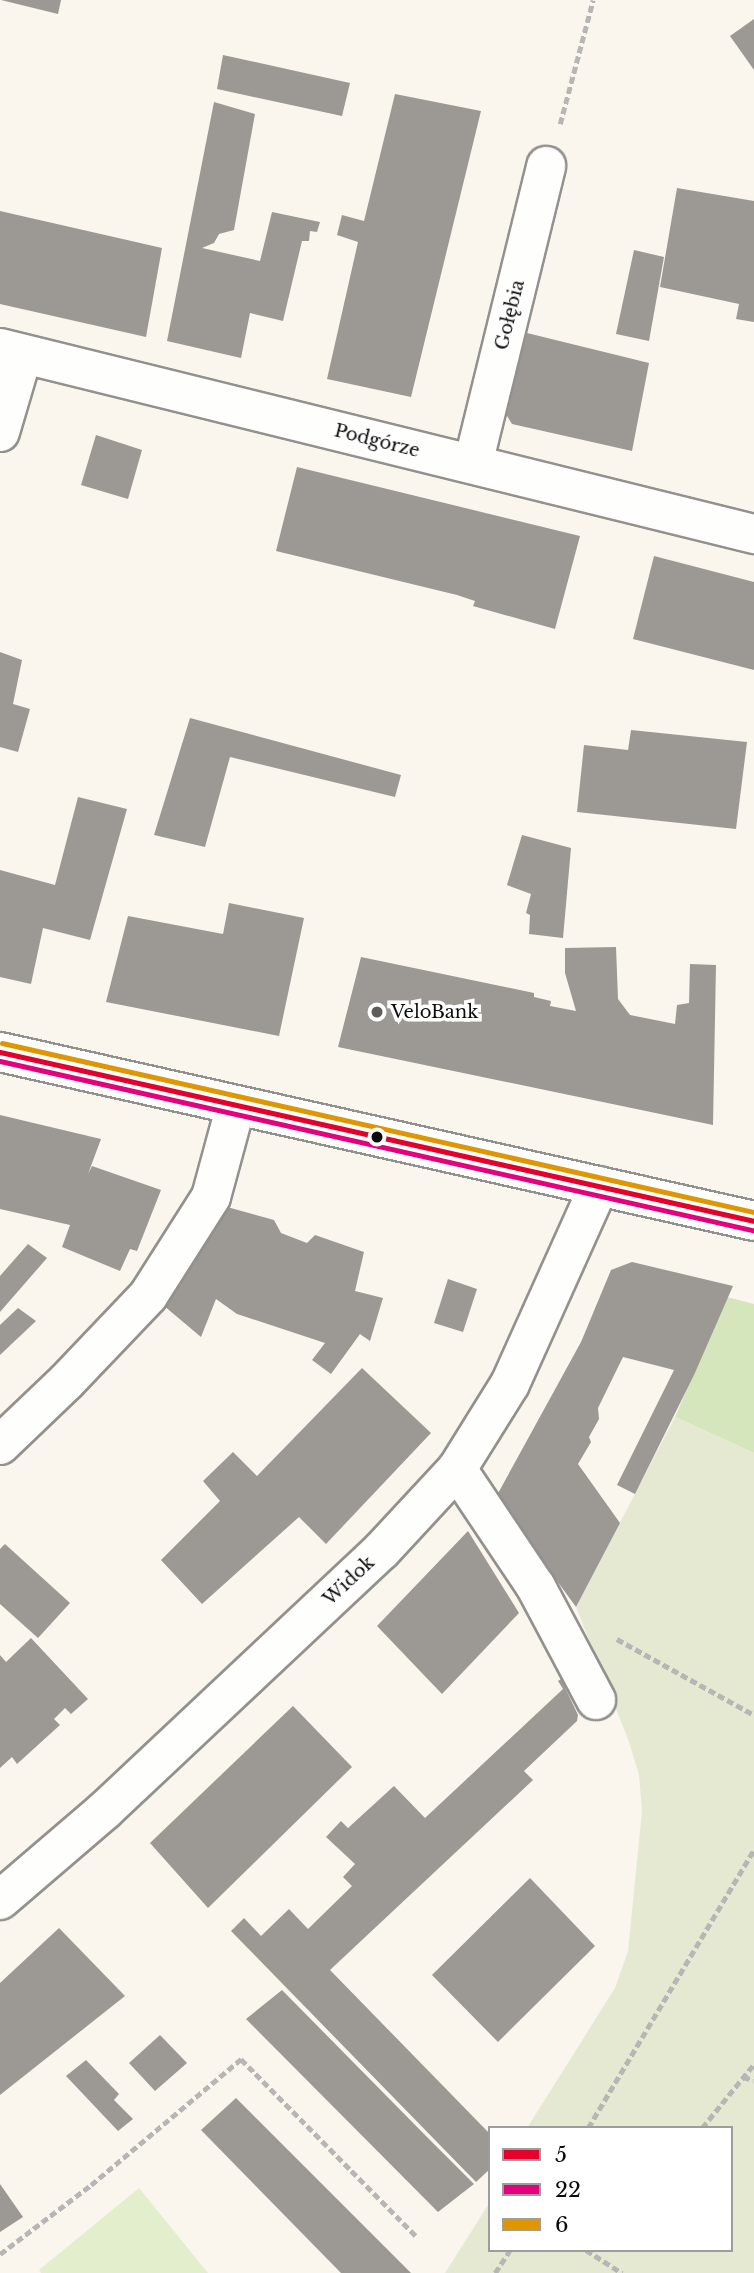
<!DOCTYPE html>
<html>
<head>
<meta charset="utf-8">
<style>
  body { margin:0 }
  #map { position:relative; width:754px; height:2273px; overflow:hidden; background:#faf6ed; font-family:"Libre Baskerville",serif }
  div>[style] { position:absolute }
  .green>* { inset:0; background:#e3eecd }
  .forest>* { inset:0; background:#d5e6bc }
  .cemetery>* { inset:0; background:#e6e9d2 }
  .building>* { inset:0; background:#9c9894 }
  .path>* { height:4.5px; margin-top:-2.25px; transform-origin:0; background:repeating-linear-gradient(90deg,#b7b6b5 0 7px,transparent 0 10.5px) }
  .roads { filter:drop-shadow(2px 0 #93918d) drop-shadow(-2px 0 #93918d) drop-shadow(0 2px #93918d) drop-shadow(0 -2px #93918d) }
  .minor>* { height:38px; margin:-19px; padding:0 19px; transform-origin:19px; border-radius:19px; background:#fefefc }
  .bus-1>* { height:5px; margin:-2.5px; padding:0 2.5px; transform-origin:2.5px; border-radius:2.5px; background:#e4002b }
  .bus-2>* { height:5px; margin:-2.5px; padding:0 2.5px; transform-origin:2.5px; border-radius:2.5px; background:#e5007d }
  .bus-3>* { height:5px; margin:-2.5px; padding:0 2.5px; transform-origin:2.5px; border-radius:2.5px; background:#df9601 }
  .dots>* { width:19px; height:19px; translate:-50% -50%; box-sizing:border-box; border:4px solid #fff; border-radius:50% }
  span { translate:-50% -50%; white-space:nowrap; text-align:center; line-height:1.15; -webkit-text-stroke:7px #fff; paint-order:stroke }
  .street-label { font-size:18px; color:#0b0b0b }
  .poi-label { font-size:18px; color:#0b0b0b }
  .left { translate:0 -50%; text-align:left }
  .legend { position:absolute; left:488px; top:2126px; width:245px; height:126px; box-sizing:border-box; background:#fff; border:2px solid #9d9d9d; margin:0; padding:9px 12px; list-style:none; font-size:21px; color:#0b0b0b }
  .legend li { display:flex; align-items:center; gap:14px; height:35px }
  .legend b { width:35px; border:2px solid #9d9d9d }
</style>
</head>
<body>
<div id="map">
  <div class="green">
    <div style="clip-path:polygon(139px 2188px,208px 2273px,41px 2273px,39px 2270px)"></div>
  </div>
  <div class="forest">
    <div style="clip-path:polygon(727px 1297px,754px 1304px,754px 1453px,675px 1417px)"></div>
  </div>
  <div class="cemetery">
    <div style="clip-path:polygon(675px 1417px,754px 1453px,754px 2273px,445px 2273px,490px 2202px,490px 2250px,731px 2250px,731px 2128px,527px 2128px,615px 1988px,628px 1951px,642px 1811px,639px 1775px,629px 1742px,576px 1607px)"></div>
  </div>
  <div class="building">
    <div style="clip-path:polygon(1px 0,61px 0,58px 14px)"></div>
    <div style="clip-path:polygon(754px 19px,754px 70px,730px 36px)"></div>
    <div style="clip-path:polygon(223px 55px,350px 83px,342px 116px,217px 89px)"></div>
    <div style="clip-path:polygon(395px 94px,481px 111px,411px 397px,327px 379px,358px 242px,337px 235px,342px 215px,364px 221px)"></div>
    <div style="clip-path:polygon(214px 102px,255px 114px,234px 230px,219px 234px,214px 243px,202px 248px,260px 261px,272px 212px,320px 222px,317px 232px,310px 231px,309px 241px,302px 241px,283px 321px,250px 313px,241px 358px,167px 341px)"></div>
    <div style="clip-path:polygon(677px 188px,754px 201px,754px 322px,736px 319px,739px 304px,660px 287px)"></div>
    <div style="clip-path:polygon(0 211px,162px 248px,146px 337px,0 304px)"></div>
    <div style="clip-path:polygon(634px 250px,664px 257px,649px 341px,616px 334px)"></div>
    <div style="clip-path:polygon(523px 332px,649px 363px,632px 451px,512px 424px,504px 411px)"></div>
    <div style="clip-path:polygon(96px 435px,142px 450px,128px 499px,81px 485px)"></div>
    <div style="clip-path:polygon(297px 467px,580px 536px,555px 629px,473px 606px,475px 601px,457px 595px,276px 551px)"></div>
    <div style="clip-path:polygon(654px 556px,754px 582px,754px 670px,633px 639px)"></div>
    <div style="clip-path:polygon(0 652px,22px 660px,13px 704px,30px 709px,18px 752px,0 747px)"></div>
    <div style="clip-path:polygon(190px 718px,401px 775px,395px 797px,230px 757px,205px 847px,154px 835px)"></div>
    <div style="clip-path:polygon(631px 730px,747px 742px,736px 829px,577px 812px,584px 745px,628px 750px)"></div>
    <div style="clip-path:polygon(78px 797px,127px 809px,90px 940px,43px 928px,31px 984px,0 977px,0 870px,55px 885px)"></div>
    <div style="clip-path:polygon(522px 835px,571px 848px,563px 938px,529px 934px,530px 915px,526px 913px,531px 894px,507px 885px)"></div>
    <div style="clip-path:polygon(229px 903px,304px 918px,279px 1036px,106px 1002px,128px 916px,223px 934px)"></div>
    <div style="clip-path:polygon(616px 947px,618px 999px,630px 1015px,675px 1024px,677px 1005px,689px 1003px,690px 964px,716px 965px,713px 1125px,338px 1047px,361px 957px,534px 993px,534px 997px,551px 1001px,550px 1006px,576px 1011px,565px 973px,565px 948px)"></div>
    <div style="clip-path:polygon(0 1115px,101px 1139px,88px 1174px,92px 1166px,161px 1190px,137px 1251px,130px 1249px,120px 1271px,62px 1247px,70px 1225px,0 1209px)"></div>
    <div style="clip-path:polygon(227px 1207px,274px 1220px,281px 1233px,307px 1243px,315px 1235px,364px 1252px,355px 1291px,383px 1298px,370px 1341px,360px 1334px,331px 1374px,312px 1360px,325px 1343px,237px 1314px,216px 1299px,201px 1337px,157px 1300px)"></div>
    <div style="clip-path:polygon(28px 1244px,47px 1258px,0 1312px,0 1276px)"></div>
    <div style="clip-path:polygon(632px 1262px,733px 1286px,694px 1375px,635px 1494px,617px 1485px,674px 1370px,623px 1357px,598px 1408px,599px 1419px,589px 1437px,591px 1442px,578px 1464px,620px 1523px,576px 1607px,496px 1497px,581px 1342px,611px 1270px)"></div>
    <div style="clip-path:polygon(448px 1279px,477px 1289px,463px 1332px,434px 1323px)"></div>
    <div style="clip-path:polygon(18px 1308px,36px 1321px,0 1355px,0 1325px)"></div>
    <div style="clip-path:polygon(362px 1368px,431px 1433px,326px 1544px,299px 1517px,202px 1604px,161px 1560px,220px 1501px,203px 1481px,233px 1452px,257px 1476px)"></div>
    <div style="clip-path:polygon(468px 1531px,519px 1613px,442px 1694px,377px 1626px)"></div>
    <div style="clip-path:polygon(5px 1544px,70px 1603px,38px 1638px,0 1604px,0 1549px)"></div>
    <div style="clip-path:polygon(31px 1638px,88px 1699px,71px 1714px,65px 1708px,54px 1719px,60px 1725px,17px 1764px,12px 1757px,0 1768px,0 1655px,6px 1662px)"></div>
    <div style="clip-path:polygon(561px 1679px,578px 1715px,577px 1721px,524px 1771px,533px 1780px,330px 1970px,490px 2134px,490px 2169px,476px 2182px,231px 1931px,244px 1918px,261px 1936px,289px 1909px,308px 1929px,352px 1886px,343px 1877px,355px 1864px,326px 1837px,341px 1821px,348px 1828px,394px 1786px,425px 1818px,563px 1689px,558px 1681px)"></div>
    <div style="clip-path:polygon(293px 1706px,352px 1767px,208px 1908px,150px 1843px)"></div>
    <div style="clip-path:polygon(530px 1878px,595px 1946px,498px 2042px,432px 1975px)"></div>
    <div style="clip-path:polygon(59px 1928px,125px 1996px,0 2095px,0 1983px)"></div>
    <div style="clip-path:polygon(282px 1990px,426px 2136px,474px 2184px,438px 2212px,246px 2019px)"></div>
    <div style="clip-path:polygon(160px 2035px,187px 2063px,155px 2091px,129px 2063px)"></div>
    <div style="clip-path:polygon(86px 2060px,119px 2094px,114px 2100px,133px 2119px,118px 2131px,66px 2076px)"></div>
    <div style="clip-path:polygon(236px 2098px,411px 2273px,341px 2273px,201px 2130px)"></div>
    <div style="clip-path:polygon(0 2184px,23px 2217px,0 2232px)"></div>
  </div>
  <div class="path">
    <div style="left:560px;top:124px;width:128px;rotate:-75.1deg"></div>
    <div style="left:617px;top:1639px;width:157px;rotate:29deg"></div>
    <div style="left:743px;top:2077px;width:11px;rotate:15deg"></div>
    <div style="left:588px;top:2128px;width:325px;rotate:-59.2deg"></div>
    <div style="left:702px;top:2128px;width:82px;rotate:-50.9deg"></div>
    <div style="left:586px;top:2250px;width:43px;rotate:32.6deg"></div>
    <div style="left:0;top:2254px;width:114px;rotate:-37.2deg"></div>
    <div style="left:91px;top:2185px;width:196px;rotate:-40deg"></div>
    <div style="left:241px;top:2059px;width:249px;rotate:45.3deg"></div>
    <div style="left:495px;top:2273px;width:27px;rotate:-57deg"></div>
  </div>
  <div class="roads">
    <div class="minor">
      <div style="left:0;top:348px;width:777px;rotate:13.86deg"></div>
      <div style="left:0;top:432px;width:81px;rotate:-73.6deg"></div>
      <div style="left:473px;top:464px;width:307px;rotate:-76.2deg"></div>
      <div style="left:0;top:1052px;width:773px;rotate:12.63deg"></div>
      <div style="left:0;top:1445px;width:91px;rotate:-43.7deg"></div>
      <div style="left:66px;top:1382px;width:119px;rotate:-46.4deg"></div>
      <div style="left:148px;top:1296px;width:117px;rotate:-57.5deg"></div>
      <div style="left:211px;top:1197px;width:95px;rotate:-74.8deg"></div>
      <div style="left:457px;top:1469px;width:142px;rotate:56.2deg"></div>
      <div style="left:536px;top:1587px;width:128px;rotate:62deg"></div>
      <div style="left:0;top:1900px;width:138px;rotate:-40.6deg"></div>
      <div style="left:105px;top:1810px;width:378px;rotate:-43.2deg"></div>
      <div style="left:381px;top:1551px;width:112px;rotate:-47.2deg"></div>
      <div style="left:457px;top:1469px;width:100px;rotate:-58.1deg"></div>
      <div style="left:510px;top:1384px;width:217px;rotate:-65.8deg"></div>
    </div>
  </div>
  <div class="bus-1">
    <div style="left:0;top:1052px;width:773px;rotate:12.63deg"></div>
  </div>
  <div class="bus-2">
    <div style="left:0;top:1061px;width:771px;rotate:12.67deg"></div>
  </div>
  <div class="bus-3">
    <div style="left:2px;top:1043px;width:771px;rotate:12.67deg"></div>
  </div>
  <div class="dots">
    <div style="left:377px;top:1012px;background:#5f5d5a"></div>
    <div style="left:377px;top:1137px;background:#0b0b0b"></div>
  </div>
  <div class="street-label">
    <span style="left:510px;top:315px;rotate:-76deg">Gołębia</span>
    <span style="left:377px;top:441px;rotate:14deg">Podgórze</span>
    <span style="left:349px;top:1581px;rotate:-43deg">Widok</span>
  </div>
  <div class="poi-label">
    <span class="left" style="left:391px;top:1012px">VeloBank</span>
  </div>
  <ul class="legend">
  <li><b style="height:9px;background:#e4002b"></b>5</li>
  <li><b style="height:9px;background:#e5007d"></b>22</li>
  <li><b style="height:9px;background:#df9601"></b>6</li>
  </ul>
</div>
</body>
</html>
